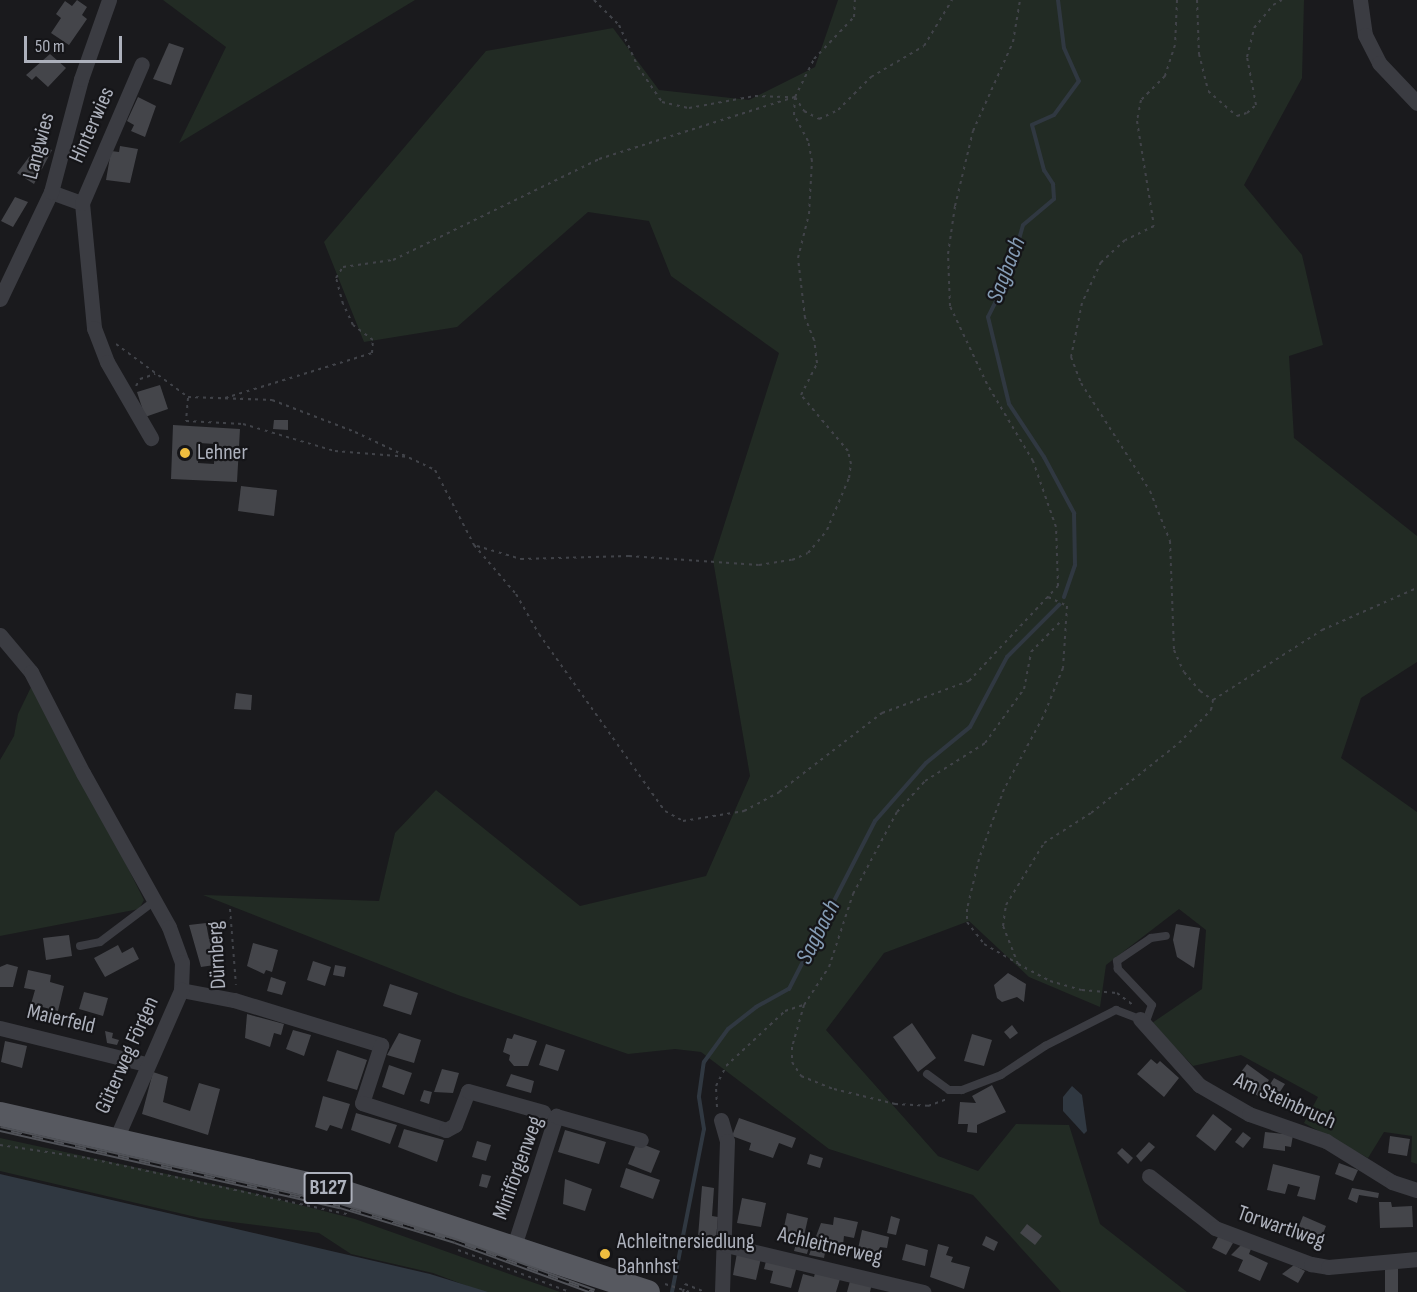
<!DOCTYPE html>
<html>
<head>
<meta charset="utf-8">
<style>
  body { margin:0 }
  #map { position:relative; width:1417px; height:1292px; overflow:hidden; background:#1a1a1d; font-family:"Sofia Sans Condensed",sans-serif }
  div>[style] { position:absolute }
  .green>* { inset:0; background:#222b24 }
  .water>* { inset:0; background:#303841 }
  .stream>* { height:4px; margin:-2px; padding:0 2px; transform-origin:2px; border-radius:2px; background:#303841 }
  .building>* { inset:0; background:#44454a }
  .path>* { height:2px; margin-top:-1px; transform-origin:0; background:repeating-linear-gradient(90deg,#414349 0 3px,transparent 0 7.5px) }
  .service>* { height:8px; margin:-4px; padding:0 4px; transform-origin:4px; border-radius:4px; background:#3b3c42 }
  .minor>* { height:15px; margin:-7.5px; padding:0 7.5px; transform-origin:7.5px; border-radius:7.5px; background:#3b3c42 }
  .primary>* { height:24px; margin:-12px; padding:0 12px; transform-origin:12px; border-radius:12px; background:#575960 }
  .rail>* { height:6px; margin-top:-3px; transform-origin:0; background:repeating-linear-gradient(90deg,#151518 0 11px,#505258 0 22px); box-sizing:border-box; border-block:2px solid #505258 }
  .path-bridge>* { height:2px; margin-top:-1px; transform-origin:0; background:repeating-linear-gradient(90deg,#414349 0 3px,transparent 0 7.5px) }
  .dots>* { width:16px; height:16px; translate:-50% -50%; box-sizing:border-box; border:3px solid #151518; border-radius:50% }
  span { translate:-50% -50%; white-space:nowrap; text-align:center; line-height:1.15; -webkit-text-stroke:4.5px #151518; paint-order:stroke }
  .shield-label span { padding:2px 4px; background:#151518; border:2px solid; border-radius:4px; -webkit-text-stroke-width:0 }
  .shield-label { font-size:21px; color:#adb1bc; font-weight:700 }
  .street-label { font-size:22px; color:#adb1bc }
  .poi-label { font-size:22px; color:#adb1bc }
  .left { translate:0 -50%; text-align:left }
  .water-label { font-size:24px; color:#859cb5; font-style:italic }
  .scale { position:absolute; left:24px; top:36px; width:98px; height:27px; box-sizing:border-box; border:3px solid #adb1bc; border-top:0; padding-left:8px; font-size:18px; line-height:21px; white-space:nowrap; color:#adb1bc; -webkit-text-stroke:4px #151518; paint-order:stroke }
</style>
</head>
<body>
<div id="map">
  <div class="green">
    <div style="clip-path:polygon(163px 0,415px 0,179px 143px,226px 47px)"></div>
    <div style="clip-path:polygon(838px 0,1304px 0,1302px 78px,1244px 185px,1302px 255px,1323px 345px,1289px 356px,1294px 438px,1417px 536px,1417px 662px,1361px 698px,1341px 758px,1417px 812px,1417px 1164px,1411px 1162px,1412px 1136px,1384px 1132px,1368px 1158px,1304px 1123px,1318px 1097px,1241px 1055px,1193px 1066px,1152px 1023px,1202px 989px,1206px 930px,1179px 909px,1106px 965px,1100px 1007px,1029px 977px,969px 921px,884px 953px,826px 1030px,938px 1156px,978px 1171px,1016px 1124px,1069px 1125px,1100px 1224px,1187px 1292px,1061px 1292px,973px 1195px,829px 1149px,701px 1052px,675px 1049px,628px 1054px,458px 995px,203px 895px,379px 901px,395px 833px,436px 790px,580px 906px,706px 876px,750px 776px,713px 560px,779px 353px,671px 276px,649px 221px,588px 212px,457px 327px,364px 342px,324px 242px,486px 51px,613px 28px,659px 90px,749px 100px,815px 67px)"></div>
    <div style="clip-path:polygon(34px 681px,144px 900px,139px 909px,0 936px,0 760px,14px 736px,18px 714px)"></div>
    <div style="clip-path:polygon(0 1138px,241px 1190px,355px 1219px,560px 1292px,483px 1292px,433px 1273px,351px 1254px,319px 1233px,200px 1218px,0 1171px)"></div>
  </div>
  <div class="water">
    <div style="clip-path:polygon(1072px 1086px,1082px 1095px,1087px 1131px,1084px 1134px,1063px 1111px,1063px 1097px)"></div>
    <div style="clip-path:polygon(0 1174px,430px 1274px,488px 1292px,0 1292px)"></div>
  </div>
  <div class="stream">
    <div style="left:1058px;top:0;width:48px;rotate:82.9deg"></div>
    <div style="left:1064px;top:48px;width:36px;rotate:66deg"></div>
    <div style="left:1079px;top:81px;width:42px;rotate:126.3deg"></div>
    <div style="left:1054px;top:115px;width:24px;rotate:156deg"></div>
    <div style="left:1032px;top:125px;width:47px;rotate:75.1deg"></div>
    <div style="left:1044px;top:170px;width:17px;rotate:57deg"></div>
    <div style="left:1053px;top:184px;width:15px;rotate:86deg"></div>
    <div style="left:1054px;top:199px;width:40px;rotate:140deg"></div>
    <div style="left:1023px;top:225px;width:52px;rotate:105.6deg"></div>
    <div style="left:1009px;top:275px;width:47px;rotate:116.6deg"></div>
    <div style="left:988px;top:317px;width:89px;rotate:76.4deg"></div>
    <div style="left:1009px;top:404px;width:64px;rotate:56.6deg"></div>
    <div style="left:1044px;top:457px;width:64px;rotate:61.8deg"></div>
    <div style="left:1074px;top:513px;width:52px;rotate:88.9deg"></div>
    <div style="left:1075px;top:565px;width:34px;rotate:109deg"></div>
    <div style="left:672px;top:1292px;width:166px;rotate:-78.9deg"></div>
    <div style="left:704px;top:1129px;width:33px;rotate:-99deg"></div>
    <div style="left:699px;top:1096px;width:34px;rotate:-82deg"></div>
    <div style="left:704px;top:1062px;width:41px;rotate:-54deg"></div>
    <div style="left:728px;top:1029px;width:36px;rotate:-38deg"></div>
    <div style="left:756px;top:1007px;width:38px;rotate:-29deg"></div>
    <div style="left:789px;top:989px;width:189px;rotate:-62.9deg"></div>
    <div style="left:875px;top:821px;width:77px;rotate:-48.7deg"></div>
    <div style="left:926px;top:763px;width:57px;rotate:-39.3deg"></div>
    <div style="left:970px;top:727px;width:79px;rotate:-62.1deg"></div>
    <div style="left:1007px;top:657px;width:74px;rotate:-45deg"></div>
  </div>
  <div class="building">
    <div style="clip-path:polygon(77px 0,87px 7px,82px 15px,87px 19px,69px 45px,51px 33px,61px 18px,56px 14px,65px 1px,72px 6px)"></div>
    <div style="clip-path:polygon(169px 43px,184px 48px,171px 85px,153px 79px)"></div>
    <div style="clip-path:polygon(50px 54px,66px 68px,48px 87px,36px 76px,32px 80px,26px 75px)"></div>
    <div style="clip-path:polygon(138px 97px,156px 106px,145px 137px,131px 131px,134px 125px,127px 121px)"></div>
    <div style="clip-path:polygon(38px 145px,52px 150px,34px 184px,17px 173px)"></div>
    <div style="clip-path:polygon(120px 146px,138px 149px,130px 183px,106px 180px,111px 151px,119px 152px)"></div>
    <div style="clip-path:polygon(15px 197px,28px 202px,13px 227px,1px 221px)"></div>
    <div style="clip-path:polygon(160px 385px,168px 409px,145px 417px,137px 392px)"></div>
    <div style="clip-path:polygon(274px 420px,288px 420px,288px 430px,273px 429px)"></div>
    <div style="clip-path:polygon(evenodd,173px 425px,240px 429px,237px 482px,171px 479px,173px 425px,199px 443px,215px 444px,214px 464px,198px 463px,199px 443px)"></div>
    <div style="clip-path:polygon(241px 486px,277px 490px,274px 516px,238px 511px)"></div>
    <div style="clip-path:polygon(236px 693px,252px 695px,251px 710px,234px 709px)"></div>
    <div style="clip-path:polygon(206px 923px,209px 939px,216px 939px,221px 964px,201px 967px,189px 925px)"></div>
    <div style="clip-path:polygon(1176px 924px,1200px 928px,1194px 968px,1177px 957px,1173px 940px)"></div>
    <div style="clip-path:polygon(69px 935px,72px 956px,46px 960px,43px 938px)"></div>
    <div style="clip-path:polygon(253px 943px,278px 950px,272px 972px,266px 970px,264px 974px,247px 966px)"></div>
    <div style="clip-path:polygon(118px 945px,122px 953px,133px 947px,139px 959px,105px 977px,94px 958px)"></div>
    <div style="clip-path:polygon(313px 961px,331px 967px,325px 986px,307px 980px)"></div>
    <div style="clip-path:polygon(7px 964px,18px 967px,13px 987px,0 987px,0 967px)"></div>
    <div style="clip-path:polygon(335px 965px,346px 967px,344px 977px,333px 975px)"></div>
    <div style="clip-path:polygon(28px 970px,51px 975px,50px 982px,64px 986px,58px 1011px,31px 1004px,35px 990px,24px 988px)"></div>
    <div style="clip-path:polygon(1008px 973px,1026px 984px,1024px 1002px,1017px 997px,1002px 1002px,997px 998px,994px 985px)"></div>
    <div style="clip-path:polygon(271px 977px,286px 982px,282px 995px,267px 991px)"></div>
    <div style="clip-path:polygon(390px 984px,418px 993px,411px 1015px,383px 1006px)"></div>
    <div style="clip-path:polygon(84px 992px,108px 998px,103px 1016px,79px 1009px)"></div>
    <div style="clip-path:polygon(247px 1014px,284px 1024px,281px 1035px,274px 1033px,270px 1047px,245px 1038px)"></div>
    <div style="clip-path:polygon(912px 1023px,936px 1058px,918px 1072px,893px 1037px)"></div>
    <div style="clip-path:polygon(1012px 1025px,1018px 1033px,1010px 1039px,1004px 1032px)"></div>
    <div style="clip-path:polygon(293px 1030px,311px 1035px,304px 1056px,286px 1049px)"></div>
    <div style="clip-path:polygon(105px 1031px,113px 1033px,112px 1038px,119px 1040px,117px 1045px,107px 1043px)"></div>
    <div style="clip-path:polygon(399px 1033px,421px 1040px,414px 1063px,387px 1055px)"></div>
    <div style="clip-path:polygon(514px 1034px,537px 1041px,528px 1066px,514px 1066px,509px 1060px,510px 1055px,503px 1052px,507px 1038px,512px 1039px)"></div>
    <div style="clip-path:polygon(972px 1034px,992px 1040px,984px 1066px,964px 1061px)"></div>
    <div style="clip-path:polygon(5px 1041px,27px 1046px,22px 1068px,1px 1062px)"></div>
    <div style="clip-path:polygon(546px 1044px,565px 1050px,558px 1071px,539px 1065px)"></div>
    <div style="clip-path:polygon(337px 1050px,367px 1060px,357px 1090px,327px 1081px)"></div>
    <div style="clip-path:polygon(1151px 1059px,1157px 1064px,1160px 1061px,1179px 1078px,1164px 1097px,1137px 1074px)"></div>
    <div style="clip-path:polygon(1247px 1064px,1269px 1080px,1258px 1096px,1235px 1080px)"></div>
    <div style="clip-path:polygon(389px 1065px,412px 1073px,404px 1095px,382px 1087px)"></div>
    <div style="clip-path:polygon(442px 1069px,459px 1073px,453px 1093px,434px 1092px)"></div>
    <div style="clip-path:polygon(153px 1072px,168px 1077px,163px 1102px,190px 1111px,199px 1083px,220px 1089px,208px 1135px,142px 1114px)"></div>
    <div style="clip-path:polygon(511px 1074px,534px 1081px,531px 1093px,506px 1086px)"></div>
    <div style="clip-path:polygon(1274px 1078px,1285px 1084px,1276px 1098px,1265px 1092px)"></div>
    <div style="clip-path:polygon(992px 1085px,1006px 1112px,977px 1125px,977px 1133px,967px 1132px,968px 1124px,958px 1124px,960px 1102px,976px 1103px,972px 1096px)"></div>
    <div style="clip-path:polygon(424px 1090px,432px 1092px,429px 1104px,420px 1101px)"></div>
    <div style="clip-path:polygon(323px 1096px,350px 1104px,342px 1129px,330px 1125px,327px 1131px,315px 1127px)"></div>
    <div style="clip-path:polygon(356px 1113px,397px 1125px,390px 1144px,351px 1130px)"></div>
    <div style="clip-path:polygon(1213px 1114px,1232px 1129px,1215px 1151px,1196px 1136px)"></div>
    <div style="clip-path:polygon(739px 1118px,796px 1138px,792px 1148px,779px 1143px,773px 1158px,749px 1150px,751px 1143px,732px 1136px)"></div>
    <div style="clip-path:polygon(404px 1129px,444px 1140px,437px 1162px,398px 1147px)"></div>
    <div style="clip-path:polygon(565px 1130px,606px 1142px,599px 1164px,558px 1152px)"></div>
    <div style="clip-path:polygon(1243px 1132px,1251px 1138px,1243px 1148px,1235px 1142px)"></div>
    <div style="clip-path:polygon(1265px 1132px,1293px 1135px,1291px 1147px,1285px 1146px,1285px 1151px,1263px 1148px)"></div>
    <div style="clip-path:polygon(1390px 1136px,1410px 1139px,1407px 1156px,1388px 1153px)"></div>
    <div style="clip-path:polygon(477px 1141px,491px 1145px,486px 1161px,472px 1157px)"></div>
    <div style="clip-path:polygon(637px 1142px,660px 1151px,651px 1173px,628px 1164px)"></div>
    <div style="clip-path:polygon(1149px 1142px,1155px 1147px,1141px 1162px,1136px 1156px)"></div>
    <div style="clip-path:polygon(1122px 1148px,1133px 1158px,1128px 1164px,1117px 1153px)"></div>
    <div style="clip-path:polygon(810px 1154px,823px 1158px,820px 1168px,807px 1164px)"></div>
    <div style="clip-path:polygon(1339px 1163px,1358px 1170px,1353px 1181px,1335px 1174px)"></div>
    <div style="clip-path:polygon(1273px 1164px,1320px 1176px,1315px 1200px,1297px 1196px,1300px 1187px,1288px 1184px,1285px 1194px,1267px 1190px)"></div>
    <div style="clip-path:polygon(626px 1168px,660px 1180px,653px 1199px,620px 1187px)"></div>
    <div style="clip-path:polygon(482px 1174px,491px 1176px,487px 1188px,479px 1186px)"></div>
    <div style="clip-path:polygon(565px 1179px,592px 1189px,585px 1211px,563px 1204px)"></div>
    <div style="clip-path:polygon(702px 1186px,714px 1188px,712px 1216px,718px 1217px,716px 1239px,698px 1237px)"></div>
    <div style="clip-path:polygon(1352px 1188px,1379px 1193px,1378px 1198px,1359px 1195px,1357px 1203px,1348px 1199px)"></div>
    <div style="clip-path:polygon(742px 1198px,766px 1203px,761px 1227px,737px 1223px)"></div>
    <div style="clip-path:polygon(1379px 1202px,1391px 1202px,1392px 1207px,1412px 1206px,1413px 1227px,1380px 1228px)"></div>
    <div style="clip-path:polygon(787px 1213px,808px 1218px,804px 1236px,783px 1232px)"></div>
    <div style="clip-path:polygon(891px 1216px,900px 1219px,896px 1235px,887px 1233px)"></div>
    <div style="clip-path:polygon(1303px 1216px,1326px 1226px,1318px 1246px,1295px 1236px)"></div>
    <div style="clip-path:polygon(834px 1217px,858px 1222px,854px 1238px,844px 1236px,843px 1245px,827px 1242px,824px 1258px,809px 1255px,821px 1223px,833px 1225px)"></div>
    <div style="clip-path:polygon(1027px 1224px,1042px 1236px,1035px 1245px,1020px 1233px)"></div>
    <div style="clip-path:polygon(862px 1230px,889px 1237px,887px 1248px,880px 1247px,878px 1253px,858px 1249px)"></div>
    <div style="clip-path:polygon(1219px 1235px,1233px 1243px,1226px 1255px,1212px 1248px)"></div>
    <div style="clip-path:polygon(986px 1236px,998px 1242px,994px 1251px,982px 1245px)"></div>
    <div style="clip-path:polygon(797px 1240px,810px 1243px,807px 1254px,794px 1251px)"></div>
    <div style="clip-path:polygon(906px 1244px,928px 1250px,925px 1266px,902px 1260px)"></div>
    <div style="clip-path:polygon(938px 1244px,949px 1247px,946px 1255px,953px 1257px,951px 1262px,970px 1267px,964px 1289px,930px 1277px)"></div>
    <div style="clip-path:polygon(1242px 1244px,1251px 1249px,1249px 1254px,1268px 1263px,1260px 1281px,1238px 1271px,1243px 1260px,1231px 1255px)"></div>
    <div style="clip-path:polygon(737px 1253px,761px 1258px,756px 1280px,733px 1275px)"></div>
    <div style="clip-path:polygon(767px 1257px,797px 1266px,791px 1288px,770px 1283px,773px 1271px,764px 1269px)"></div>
    <div style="clip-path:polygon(1294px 1265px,1305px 1271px,1298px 1283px,1282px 1274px)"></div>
    <div style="clip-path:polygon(1385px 1267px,1398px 1267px,1398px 1292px,1385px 1292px)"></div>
    <div style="clip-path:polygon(815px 1273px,840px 1279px,836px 1292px,798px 1292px,803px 1274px,814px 1277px)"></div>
    <div style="clip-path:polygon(850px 1281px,872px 1283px,870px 1292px,847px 1292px)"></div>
  </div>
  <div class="path">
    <div style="left:594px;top:0;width:35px;rotate:45deg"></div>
    <div style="left:619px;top:25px;width:46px;rotate:65.7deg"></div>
    <div style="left:638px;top:67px;width:42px;rotate:55.6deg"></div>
    <div style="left:662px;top:102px;width:28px;rotate:13deg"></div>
    <div style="left:689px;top:108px;width:67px;rotate:-10.3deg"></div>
    <div style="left:755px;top:96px;width:38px;rotate:2deg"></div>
    <div style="left:1177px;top:0;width:45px;rotate:92.5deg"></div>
    <div style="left:1175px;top:45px;width:33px;rotate:108deg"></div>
    <div style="left:1165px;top:76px;width:34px;rotate:135deg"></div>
    <div style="left:1141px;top:100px;width:21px;rotate:101deg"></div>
    <div style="left:1137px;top:121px;width:106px;rotate:80.8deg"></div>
    <div style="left:1154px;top:226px;width:32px;rotate:154deg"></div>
    <div style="left:1125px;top:240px;width:33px;rotate:137deg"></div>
    <div style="left:1101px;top:262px;width:45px;rotate:114.9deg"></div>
    <div style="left:1082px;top:303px;width:55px;rotate:101.5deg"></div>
    <div style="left:1071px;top:357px;width:28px;rotate:69deg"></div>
    <div style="left:1081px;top:383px;width:128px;rotate:57.4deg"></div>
    <div style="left:1150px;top:491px;width:54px;rotate:68.2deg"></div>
    <div style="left:1170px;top:541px;width:109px;rotate:87.9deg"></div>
    <div style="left:1174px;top:650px;width:24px;rotate:66deg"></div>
    <div style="left:1184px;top:672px;width:25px;rotate:50deg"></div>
    <div style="left:1200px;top:691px;width:16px;rotate:35deg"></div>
    <div style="left:1197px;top:0;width:54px;rotate:87.9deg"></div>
    <div style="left:1199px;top:54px;width:38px;rotate:76deg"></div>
    <div style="left:1208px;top:91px;width:38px;rotate:41deg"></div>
    <div style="left:1237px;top:116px;width:10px;rotate:-17deg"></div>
    <div style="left:1247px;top:113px;width:12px;rotate:-42deg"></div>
    <div style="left:1256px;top:105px;width:49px;rotate:-100.6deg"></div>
    <div style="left:1247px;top:57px;width:30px;rotate:-76deg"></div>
    <div style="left:1254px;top:28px;width:30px;rotate:-50deg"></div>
    <div style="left:1273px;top:5px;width:10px;rotate:-29deg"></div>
    <div style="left:795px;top:97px;width:17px;rotate:57deg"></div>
    <div style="left:804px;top:111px;width:17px;rotate:28deg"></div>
    <div style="left:819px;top:119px;width:21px;rotate:-25deg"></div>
    <div style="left:838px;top:110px;width:47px;rotate:-45deg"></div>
    <div style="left:871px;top:77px;width:61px;rotate:-30.3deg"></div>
    <div style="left:924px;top:46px;width:54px;rotate:-58.7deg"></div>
    <div style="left:116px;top:344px;width:89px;rotate:36.4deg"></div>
    <div style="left:188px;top:397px;width:84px;rotate:2deg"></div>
    <div style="left:272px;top:400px;width:89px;rotate:21.1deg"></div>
    <div style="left:355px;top:432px;width:89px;rotate:25.4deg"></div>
    <div style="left:435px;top:470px;width:85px;rotate:62.5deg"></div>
    <div style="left:474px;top:545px;width:65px;rotate:49.4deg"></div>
    <div style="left:516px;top:594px;width:46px;rotate:60.1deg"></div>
    <div style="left:539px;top:634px;width:217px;rotate:54.6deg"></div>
    <div style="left:665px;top:811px;width:21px;rotate:29deg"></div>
    <div style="left:683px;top:821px;width:62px;rotate:-9.3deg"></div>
    <div style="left:744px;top:811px;width:40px;rotate:-28deg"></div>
    <div style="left:779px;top:792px;width:130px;rotate:-37.5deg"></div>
    <div style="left:882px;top:713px;width:93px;rotate:-20.2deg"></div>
    <div style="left:969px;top:681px;width:130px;rotate:-46.9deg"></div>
    <div style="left:1058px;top:586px;width:59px;rotate:-91.9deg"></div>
    <div style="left:1056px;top:527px;width:70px;rotate:-109.2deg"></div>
    <div style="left:1033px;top:461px;width:90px;rotate:-120.9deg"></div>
    <div style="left:987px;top:384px;width:86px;rotate:-115.4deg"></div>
    <div style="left:950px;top:306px;width:52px;rotate:-92.2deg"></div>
    <div style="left:948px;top:254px;width:49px;rotate:-81.7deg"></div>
    <div style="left:955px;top:206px;width:77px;rotate:-76.5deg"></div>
    <div style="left:973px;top:131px;width:98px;rotate:-65.8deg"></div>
    <div style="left:1013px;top:42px;width:43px;rotate:-80.5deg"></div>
    <div style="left:136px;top:386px;width:8px;rotate:-60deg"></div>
    <div style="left:140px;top:379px;width:16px;rotate:-18deg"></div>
    <div style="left:188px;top:398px;width:23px;rotate:95deg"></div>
    <div style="left:186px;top:421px;width:57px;rotate:3deg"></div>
    <div style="left:243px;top:424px;width:96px;rotate:16.4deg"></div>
    <div style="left:335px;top:451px;width:75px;rotate:4.6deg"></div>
    <div style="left:225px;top:398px;width:154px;rotate:-17deg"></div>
    <div style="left:372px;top:353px;width:13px;rotate:-86deg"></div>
    <div style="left:373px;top:340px;width:25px;rotate:-143deg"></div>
    <div style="left:353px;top:325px;width:23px;rotate:-115deg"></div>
    <div style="left:343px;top:304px;width:27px;rotate:-105deg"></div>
    <div style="left:336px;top:278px;width:13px;rotate:-58deg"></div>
    <div style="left:343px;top:267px;width:50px;rotate:-8deg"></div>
    <div style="left:393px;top:260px;width:229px;rotate:-26.1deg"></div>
    <div style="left:599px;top:159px;width:206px;rotate:-17.6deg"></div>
    <div style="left:477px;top:546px;width:46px;rotate:16.5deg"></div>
    <div style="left:521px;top:559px;width:108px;rotate:-1.6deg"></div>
    <div style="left:629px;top:556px;width:130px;rotate:4deg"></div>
    <div style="left:759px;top:565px;width:33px;rotate:-9deg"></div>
    <div style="left:792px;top:560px;width:17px;rotate:-24deg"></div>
    <div style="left:808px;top:553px;width:30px;rotate:-50deg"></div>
    <div style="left:827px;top:530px;width:56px;rotate:-67.1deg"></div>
    <div style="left:849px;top:478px;width:14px;rotate:-82deg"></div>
    <div style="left:851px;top:464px;width:13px;rotate:-103deg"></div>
    <div style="left:848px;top:451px;width:73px;rotate:-130deg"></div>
    <div style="left:801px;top:395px;width:36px;rotate:-63deg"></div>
    <div style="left:817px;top:363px;width:23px;rotate:-97deg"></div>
    <div style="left:814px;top:340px;width:24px;rotate:-112deg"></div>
    <div style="left:805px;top:318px;width:60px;rotate:-96.7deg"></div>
    <div style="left:798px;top:258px;width:45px;rotate:-76deg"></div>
    <div style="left:809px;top:214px;width:53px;rotate:-86.8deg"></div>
    <div style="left:812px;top:161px;width:20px;rotate:-101deg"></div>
    <div style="left:808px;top:141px;width:30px;rotate:-118deg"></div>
    <div style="left:794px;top:115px;width:18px;rotate:-87deg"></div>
    <div style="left:795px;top:97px;width:42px;rotate:-63.4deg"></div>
    <div style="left:814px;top:59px;width:58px;rotate:-46.4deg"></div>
    <div style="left:854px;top:17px;width:17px;rotate:-87deg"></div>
    <div style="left:1048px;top:597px;width:21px;rotate:25deg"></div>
    <div style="left:1067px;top:606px;width:62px;rotate:93.7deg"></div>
    <div style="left:1063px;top:668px;width:53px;rotate:112.2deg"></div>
    <div style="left:1043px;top:717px;width:82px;rotate:118.4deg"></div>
    <div style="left:1004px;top:789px;width:74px;rotate:109.7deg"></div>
    <div style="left:979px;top:859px;width:51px;rotate:103.5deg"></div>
    <div style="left:967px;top:909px;width:13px;rotate:90deg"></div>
    <div style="left:967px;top:922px;width:28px;rotate:52deg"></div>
    <div style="left:984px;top:944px;width:39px;rotate:30deg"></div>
    <div style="left:1018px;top:964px;width:36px;rotate:28deg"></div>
    <div style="left:1050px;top:981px;width:33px;rotate:16deg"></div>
    <div style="left:1082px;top:990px;width:35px;rotate:5deg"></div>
    <div style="left:1117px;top:993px;width:21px;rotate:37deg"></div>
    <div style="left:230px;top:909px;width:76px;rotate:85.5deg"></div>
    <div style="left:1018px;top:964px;width:41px;rotate:-111.5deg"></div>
    <div style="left:1003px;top:926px;width:21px;rotate:-82deg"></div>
    <div style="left:1006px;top:905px;width:73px;rotate:-58.5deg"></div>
    <div style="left:1044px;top:843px;width:56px;rotate:-32.6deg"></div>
    <div style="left:1091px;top:813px;width:112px;rotate:-38.5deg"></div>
    <div style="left:1179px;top:743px;width:46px;rotate:-45.9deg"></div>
    <div style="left:1211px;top:710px;width:10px;rotate:-79deg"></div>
    <div style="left:1213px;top:700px;width:130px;rotate:-32.7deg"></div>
    <div style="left:1322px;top:630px;width:104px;rotate:-23.9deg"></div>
    <div style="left:804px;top:1005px;width:45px;rotate:-56.7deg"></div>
    <div style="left:829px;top:967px;width:77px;rotate:-71.8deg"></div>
    <div style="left:853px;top:894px;width:93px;rotate:-61.8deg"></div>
    <div style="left:897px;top:812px;width:42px;rotate:-47.9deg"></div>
    <div style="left:925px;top:781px;width:71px;rotate:-32.3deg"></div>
    <div style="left:985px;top:743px;width:67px;rotate:-54.2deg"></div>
    <div style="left:1024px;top:689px;width:38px;rotate:-79deg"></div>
    <div style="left:1031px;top:652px;width:45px;rotate:-45.9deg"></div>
    <div style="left:717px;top:1107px;width:21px;rotate:-93deg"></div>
    <div style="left:716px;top:1086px;width:22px;rotate:-63deg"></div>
    <div style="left:726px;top:1066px;width:81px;rotate:-43deg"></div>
    <div style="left:785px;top:1011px;width:20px;rotate:-18deg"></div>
    <div style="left:804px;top:1005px;width:44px;rotate:105.9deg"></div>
    <div style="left:792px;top:1047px;width:15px;rotate:90deg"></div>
    <div style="left:792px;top:1062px;width:17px;rotate:57deg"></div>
    <div style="left:801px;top:1076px;width:35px;rotate:22deg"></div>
    <div style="left:834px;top:1089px;width:63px;rotate:13.8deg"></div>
    <div style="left:895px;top:1104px;width:33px;rotate:3deg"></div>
    <div style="left:928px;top:1106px;width:20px;rotate:-20deg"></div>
    <div style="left:0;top:1145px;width:88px;rotate:8.5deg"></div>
    <div style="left:87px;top:1158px;width:269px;rotate:12.2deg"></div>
    <div style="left:458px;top:1250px;width:120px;rotate:20.6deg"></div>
    <div style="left:683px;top:1292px;width:8px;rotate:-76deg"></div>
    <div style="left:685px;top:1284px;width:22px;rotate:22deg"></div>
  </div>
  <div class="service">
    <div style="left:80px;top:946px;width:20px;rotate:-11deg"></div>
    <div style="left:100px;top:942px;width:66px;rotate:-37deg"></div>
    <div style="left:1145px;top:1024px;width:20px;rotate:-70deg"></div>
    <div style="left:1152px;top:1005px;width:50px;rotate:-133.4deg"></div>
    <div style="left:1118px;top:969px;width:8px;rotate:-97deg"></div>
    <div style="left:1117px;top:961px;width:41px;rotate:-34.1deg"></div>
    <div style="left:1151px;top:938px;width:15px;rotate:-8deg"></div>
    <div style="left:927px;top:1074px;width:27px;rotate:36deg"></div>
    <div style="left:949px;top:1090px;width:13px"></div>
    <div style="left:962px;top:1090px;width:42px;rotate:-21deg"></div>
    <div style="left:1001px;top:1075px;width:53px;rotate:-33.4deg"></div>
    <div style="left:1045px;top:1046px;width:80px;rotate:-26.9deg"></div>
    <div style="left:1116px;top:1010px;width:26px;rotate:21deg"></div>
  </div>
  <div class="minor">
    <div style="left:1360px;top:0;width:35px;rotate:82deg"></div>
    <div style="left:1365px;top:35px;width:31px;rotate:63deg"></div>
    <div style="left:1379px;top:63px;width:55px;rotate:46.5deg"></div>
    <div style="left:51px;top:192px;width:33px;rotate:20deg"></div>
    <div style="left:82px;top:203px;width:126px;rotate:84.5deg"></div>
    <div style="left:94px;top:328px;width:36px;rotate:69deg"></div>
    <div style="left:107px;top:362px;width:88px;rotate:59.9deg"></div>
    <div style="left:82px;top:203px;width:151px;rotate:-66.7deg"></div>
    <div style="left:0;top:299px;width:119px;rotate:-64.5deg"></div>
    <div style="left:51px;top:192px;width:117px;rotate:-75.1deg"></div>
    <div style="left:81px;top:79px;width:84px;rotate:-70.5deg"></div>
    <div style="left:0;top:635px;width:48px;rotate:50deg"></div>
    <div style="left:31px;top:672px;width:114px;rotate:62.8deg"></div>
    <div style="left:83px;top:773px;width:176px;rotate:60.8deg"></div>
    <div style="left:169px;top:927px;width:37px;rotate:70deg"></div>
    <div style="left:182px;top:962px;width:28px;rotate:92deg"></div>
    <div style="left:181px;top:990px;width:54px;rotate:10.7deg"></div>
    <div style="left:234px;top:1000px;width:154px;rotate:17deg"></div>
    <div style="left:381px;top:1045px;width:61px;rotate:108.1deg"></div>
    <div style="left:362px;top:1103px;width:88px;rotate:17.8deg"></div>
    <div style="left:446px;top:1130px;width:10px;rotate:-29deg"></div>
    <div style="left:455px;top:1125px;width:36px;rotate:-69deg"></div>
    <div style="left:468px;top:1091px;width:78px;rotate:15.6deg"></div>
    <div style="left:1140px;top:1019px;width:89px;rotate:48.2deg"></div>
    <div style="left:1199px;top:1085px;width:58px;rotate:30.1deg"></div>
    <div style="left:1249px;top:1114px;width:82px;rotate:19.3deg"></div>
    <div style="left:1326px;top:1141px;width:78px;rotate:31.8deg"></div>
    <div style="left:1392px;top:1182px;width:26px;rotate:18deg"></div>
    <div style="left:0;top:1028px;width:150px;rotate:13.9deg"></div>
    <div style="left:721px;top:1120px;width:22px;rotate:74deg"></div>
    <div style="left:727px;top:1141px;width:151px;rotate:91.9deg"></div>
    <div style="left:116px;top:1139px;width:163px;rotate:-66.4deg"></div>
    <div style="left:1149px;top:1176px;width:84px;rotate:38.2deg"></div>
    <div style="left:1215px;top:1228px;width:103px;rotate:20.6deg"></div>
    <div style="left:1311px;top:1264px;width:17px;rotate:10deg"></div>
    <div style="left:1328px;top:1267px;width:89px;rotate:-5.1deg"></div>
    <div style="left:726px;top:1245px;width:203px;rotate:13.4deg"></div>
    <div style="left:514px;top:1246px;width:137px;rotate:-72.1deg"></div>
    <div style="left:556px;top:1116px;width:88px;rotate:15.8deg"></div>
  </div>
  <div class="primary">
    <div style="left:0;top:1114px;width:352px;rotate:12.8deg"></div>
    <div style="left:343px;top:1192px;width:321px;rotate:18.2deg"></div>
  </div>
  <div class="rail">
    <div style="left:0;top:1129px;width:349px;rotate:12.8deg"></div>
    <div style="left:340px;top:1206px;width:120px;rotate:16.9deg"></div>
    <div style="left:455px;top:1241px;width:148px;rotate:20.1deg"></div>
  </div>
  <div class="path-bridge">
    <div style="left:665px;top:1284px;width:26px;rotate:18deg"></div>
  </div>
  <div class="dots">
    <div style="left:185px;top:453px;background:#efbd3f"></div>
    <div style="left:605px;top:1254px;background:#efbd3f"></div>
  </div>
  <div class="shield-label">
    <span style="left:328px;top:1188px">B127</span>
  </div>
  <div class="street-label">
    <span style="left:92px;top:125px;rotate:-66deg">Hinterwies</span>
    <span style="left:39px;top:146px;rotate:-75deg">Langwies</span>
    <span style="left:217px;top:955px;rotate:-93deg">Dürnberg</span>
    <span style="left:61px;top:1019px;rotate:13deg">Maierfeld</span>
    <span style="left:127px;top:1055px;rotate:-66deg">Güterweg Förgen</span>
    <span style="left:1285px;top:1101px;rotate:24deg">Am Steinbruch</span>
    <span style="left:518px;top:1168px;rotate:-70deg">Miniförgenweg</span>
    <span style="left:1281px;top:1227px;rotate:19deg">Torwartlweg</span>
    <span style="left:830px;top:1246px;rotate:13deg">Achleitnerweg</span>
  </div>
  <div class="poi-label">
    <span class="left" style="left:197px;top:453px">Lehner</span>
    <span class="left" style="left:617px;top:1254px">Achleitnersiedlung<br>Bahnhst</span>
  </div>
  <div class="water-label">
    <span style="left:1006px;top:270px;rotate:-69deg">Sagbach</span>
    <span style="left:818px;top:932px;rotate:-63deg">Sagbach</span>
  </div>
  <div class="scale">50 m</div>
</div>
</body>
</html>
